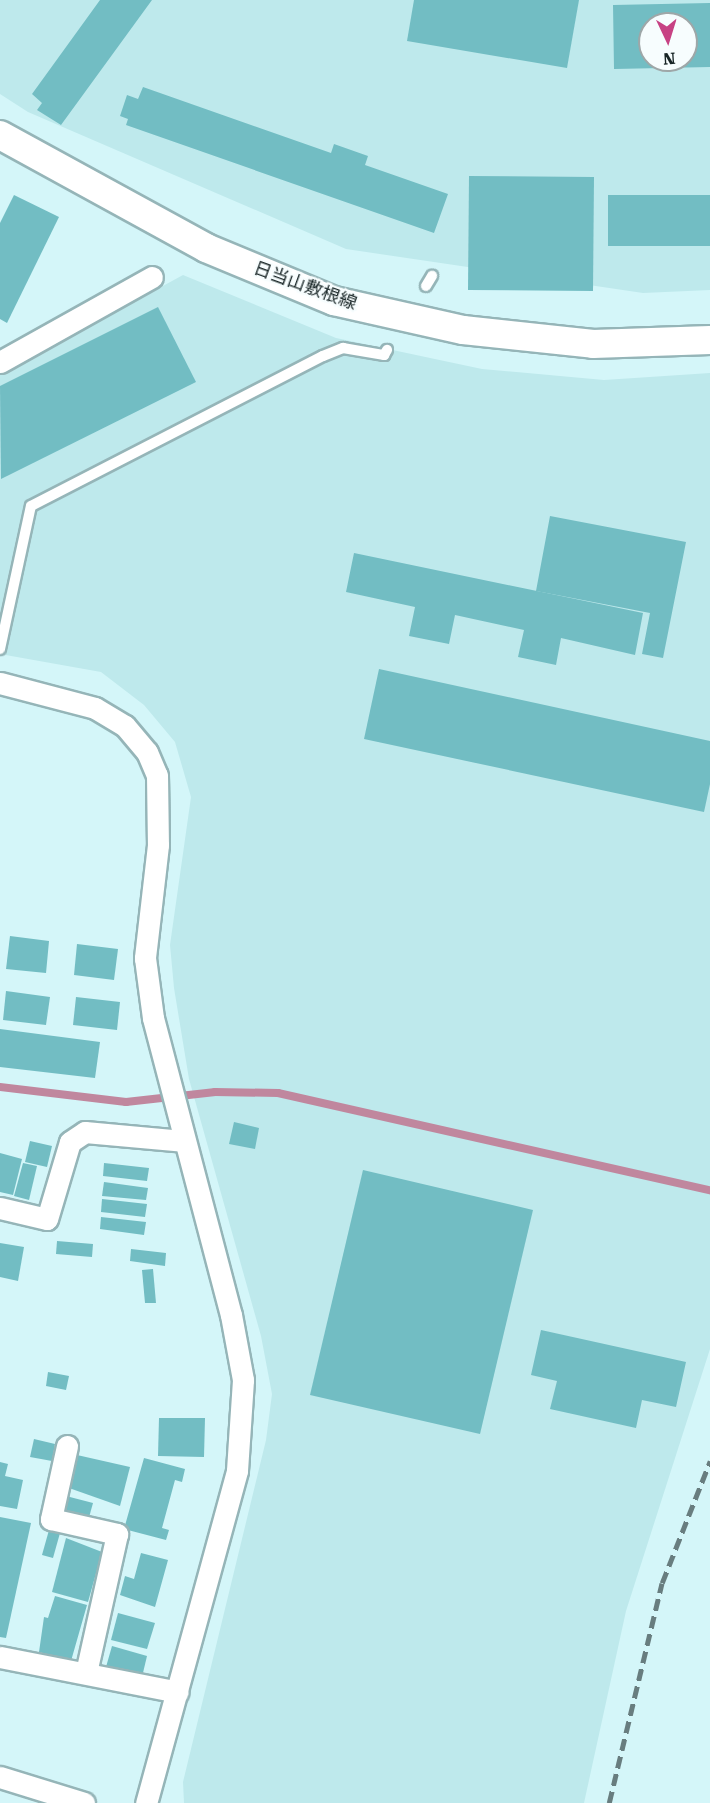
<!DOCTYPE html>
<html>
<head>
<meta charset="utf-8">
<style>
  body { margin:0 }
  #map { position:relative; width:710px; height:1803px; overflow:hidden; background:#d4f6f9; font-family:"Roboto Serif","Noto Sans JP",serif }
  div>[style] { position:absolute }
  .built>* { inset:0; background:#bee9ec }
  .stream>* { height:8px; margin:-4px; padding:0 4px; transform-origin:4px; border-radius:4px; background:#c0879e }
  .building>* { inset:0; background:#72bdc3 }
  .roads { filter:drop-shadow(2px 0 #95b5b8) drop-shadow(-2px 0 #95b5b8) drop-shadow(0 2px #95b5b8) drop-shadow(0 -2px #95b5b8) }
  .service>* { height:10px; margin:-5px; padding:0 5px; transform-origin:5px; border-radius:5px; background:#fff }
  .minor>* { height:21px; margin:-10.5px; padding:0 10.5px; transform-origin:10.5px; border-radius:10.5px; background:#fff }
  .secondary>* { height:28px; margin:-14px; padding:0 14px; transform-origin:14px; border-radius:14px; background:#fff }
  .rail>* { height:4.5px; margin-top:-2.25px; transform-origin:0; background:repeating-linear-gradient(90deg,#687d7f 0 12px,transparent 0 18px) }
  span { translate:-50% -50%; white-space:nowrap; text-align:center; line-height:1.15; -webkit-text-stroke:4.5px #f7fdfe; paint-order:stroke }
  .street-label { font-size:18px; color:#182526 }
  .north { position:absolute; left:638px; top:12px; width:60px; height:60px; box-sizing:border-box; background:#f7fdfe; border:2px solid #9ea7a8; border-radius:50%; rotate:176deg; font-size:16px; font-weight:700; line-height:24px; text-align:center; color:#182526 }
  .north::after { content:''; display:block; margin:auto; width:21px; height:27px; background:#c74284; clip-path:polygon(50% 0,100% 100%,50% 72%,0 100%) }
</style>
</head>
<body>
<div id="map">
  <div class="built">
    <div style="clip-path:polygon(evenodd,0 0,710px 0,710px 290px,643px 293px,346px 249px,28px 112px,0 94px,0 0,650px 24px,686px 24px,686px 60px,650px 60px,650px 24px)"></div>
    <div style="clip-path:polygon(183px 275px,336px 338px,482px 369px,604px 380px,710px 373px,710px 1349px,626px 1611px,584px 1803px,184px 1803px,183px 1782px,266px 1440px,272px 1394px,261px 1336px,189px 1079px,174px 988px,170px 945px,191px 797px,175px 742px,144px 705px,101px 672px,0 654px,0 375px)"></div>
  </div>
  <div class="stream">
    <div style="left:0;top:1087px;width:127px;rotate:6.8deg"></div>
    <div style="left:126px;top:1102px;width:90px;rotate:-6.4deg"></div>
    <div style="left:215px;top:1092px;width:63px;rotate:0.9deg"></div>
    <div style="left:278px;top:1093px;width:443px;rotate:12.7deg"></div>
  </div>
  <div class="building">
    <div style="clip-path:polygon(100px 0,152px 0,61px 125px,37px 110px,42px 103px,32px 94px)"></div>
    <div style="clip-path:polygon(414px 0,579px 0,567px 68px,407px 41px)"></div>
    <div style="clip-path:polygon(evenodd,710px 3px,710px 67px,614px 69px,613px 5px,710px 3px,650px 24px,686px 24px,686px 60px,650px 60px,650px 24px)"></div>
    <div style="clip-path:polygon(143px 87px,331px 153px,334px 144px,368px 156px,365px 165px,448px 194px,434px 233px,126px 125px,128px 119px,120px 116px,127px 95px,138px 99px)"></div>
    <div style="clip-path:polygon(469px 176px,594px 177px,593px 291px,468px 290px)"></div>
    <div style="clip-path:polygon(14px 195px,59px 217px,7px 323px,0 319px,0 223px)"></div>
    <div style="clip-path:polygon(608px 195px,710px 195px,710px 246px,608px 246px)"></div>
    <div style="clip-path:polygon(158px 307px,196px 382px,1px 479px,0 386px)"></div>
    <div style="clip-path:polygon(550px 516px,686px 542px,663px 658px,642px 654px,650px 613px,536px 591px)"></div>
    <div style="clip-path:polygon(354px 553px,643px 613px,635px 655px,561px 638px,556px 665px,518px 657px,524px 630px,455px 615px,449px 644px,409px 636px,415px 607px,346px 592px)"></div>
    <div style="clip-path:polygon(379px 669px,710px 741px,710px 784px,704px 812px,364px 739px)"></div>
    <div style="clip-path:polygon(10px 936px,49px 941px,46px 973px,6px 969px)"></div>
    <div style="clip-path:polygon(77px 944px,118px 949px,114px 980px,74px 975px)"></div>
    <div style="clip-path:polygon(6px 991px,50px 997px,46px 1025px,3px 1020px)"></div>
    <div style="clip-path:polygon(76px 997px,120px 1002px,117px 1030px,73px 1025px)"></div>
    <div style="clip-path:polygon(0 1029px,100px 1042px,95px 1078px,0 1067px)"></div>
    <div style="clip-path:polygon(234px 1122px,259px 1128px,255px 1149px,229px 1144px)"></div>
    <div style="clip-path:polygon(30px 1141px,52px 1146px,47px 1167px,25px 1162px)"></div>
    <div style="clip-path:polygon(0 1153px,22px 1159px,13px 1195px,0 1192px)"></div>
    <div style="clip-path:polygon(23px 1163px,37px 1166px,29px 1200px,14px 1196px)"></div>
    <div style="clip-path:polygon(104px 1163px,149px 1168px,147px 1181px,103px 1176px)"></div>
    <div style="clip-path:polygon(363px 1170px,533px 1210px,480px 1434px,310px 1395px)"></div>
    <div style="clip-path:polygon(104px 1182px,148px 1188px,146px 1200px,102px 1196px)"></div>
    <div style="clip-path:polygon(102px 1199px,147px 1204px,145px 1217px,101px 1212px)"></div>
    <div style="clip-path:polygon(101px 1217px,146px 1222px,144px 1235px,100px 1229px)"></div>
    <div style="clip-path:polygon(57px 1241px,93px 1244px,92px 1257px,56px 1254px)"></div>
    <div style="clip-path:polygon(0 1243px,24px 1247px,18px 1281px,0 1277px)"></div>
    <div style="clip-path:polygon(131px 1249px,166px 1253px,165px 1266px,130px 1261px)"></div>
    <div style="clip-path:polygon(153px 1269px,156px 1303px,145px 1303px,142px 1270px)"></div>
    <div style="clip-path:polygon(541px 1330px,686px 1362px,676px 1407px,642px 1400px,636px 1428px,550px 1409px,557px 1381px,531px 1375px)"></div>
    <div style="clip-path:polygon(48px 1372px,69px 1376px,66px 1390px,46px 1386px)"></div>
    <div style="clip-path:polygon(159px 1418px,205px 1418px,204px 1457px,158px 1456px)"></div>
    <div style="clip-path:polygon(34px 1439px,55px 1444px,52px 1461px,30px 1457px)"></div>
    <div style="clip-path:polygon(77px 1455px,130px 1467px,120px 1506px,69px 1488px)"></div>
    <div style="clip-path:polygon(144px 1458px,185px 1469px,182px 1482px,175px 1480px,162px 1528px,169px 1530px,166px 1540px,124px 1529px)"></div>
    <div style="clip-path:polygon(0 1462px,8px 1464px,5px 1476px,23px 1480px,17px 1509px,0 1506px)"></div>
    <div style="clip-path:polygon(66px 1496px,93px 1503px,88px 1521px,61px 1514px)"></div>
    <div style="clip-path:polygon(0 1517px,31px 1523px,6px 1638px,0 1637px)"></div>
    <div style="clip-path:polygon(49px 1530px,60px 1533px,53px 1558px,42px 1555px)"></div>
    <div style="clip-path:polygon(66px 1538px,102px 1552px,88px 1602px,52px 1592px)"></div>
    <div style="clip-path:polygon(141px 1553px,168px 1560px,155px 1607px,120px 1595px,125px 1576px,134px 1579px)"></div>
    <div style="clip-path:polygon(55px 1596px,87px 1605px,71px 1661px,39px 1652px,44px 1617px,48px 1618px)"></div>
    <div style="clip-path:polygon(118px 1613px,155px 1623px,147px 1649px,111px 1640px)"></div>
    <div style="clip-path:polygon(112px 1646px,147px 1656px,142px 1677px,106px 1667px)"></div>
  </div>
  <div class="roads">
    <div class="service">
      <div style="left:426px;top:286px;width:12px;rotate:-59deg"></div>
      <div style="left:0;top:649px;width:146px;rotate:-77.8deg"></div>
      <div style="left:31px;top:506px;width:328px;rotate:-27.2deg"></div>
      <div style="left:323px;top:356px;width:22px;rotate:-22deg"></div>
      <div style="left:343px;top:348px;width:42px;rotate:9.7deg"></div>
      <div style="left:384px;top:355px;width:6px;rotate:-59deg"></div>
    </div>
    <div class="minor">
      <div style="left:0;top:362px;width:174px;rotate:-29.2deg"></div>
      <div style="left:0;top:683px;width:98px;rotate:14.7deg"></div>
      <div style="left:95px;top:708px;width:35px;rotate:31deg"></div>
      <div style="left:125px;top:726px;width:34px;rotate:50deg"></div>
      <div style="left:147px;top:752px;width:25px;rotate:67deg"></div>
      <div style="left:157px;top:775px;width:70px;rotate:89.2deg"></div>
      <div style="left:158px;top:845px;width:114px;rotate:96.6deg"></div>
      <div style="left:145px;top:958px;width:61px;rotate:82.4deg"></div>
      <div style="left:153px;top:1018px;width:307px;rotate:75.3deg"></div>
      <div style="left:231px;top:1315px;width:66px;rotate:79.5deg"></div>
      <div style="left:243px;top:1380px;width:91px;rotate:93.8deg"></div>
      <div style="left:237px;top:1471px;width:344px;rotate:105.3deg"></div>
      <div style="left:0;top:1208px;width:48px;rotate:13.2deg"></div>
      <div style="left:47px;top:1219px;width:80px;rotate:-73.4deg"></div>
      <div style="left:70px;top:1142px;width:18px;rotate:-34deg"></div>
      <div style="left:85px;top:1132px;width:98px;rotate:5.2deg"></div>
      <div style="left:67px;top:1446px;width:75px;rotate:102.4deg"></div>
      <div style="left:51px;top:1519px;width:68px;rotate:12.8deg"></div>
      <div style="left:117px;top:1534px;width:142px;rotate:102.6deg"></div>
      <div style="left:0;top:1657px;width:181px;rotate:11.1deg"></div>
      <div style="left:0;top:1777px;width:88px;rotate:17.2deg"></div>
    </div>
    <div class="secondary">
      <div style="left:0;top:135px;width:235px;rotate:28.7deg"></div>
      <div style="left:206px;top:248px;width:139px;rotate:22.5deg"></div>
      <div style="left:334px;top:301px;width:132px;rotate:12.7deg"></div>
      <div style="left:463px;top:330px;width:131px;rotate:6.1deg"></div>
      <div style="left:593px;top:344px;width:117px;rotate:-2deg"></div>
    </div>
  </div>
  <div class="rail">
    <div style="left:609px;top:1803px;width:226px;rotate:-76.5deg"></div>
    <div style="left:662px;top:1583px;width:131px;rotate:-68.5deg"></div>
  </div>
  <div class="street-label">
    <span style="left:305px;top:286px;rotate:20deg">日当山敷根線</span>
  </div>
  <div class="north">N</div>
</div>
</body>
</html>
